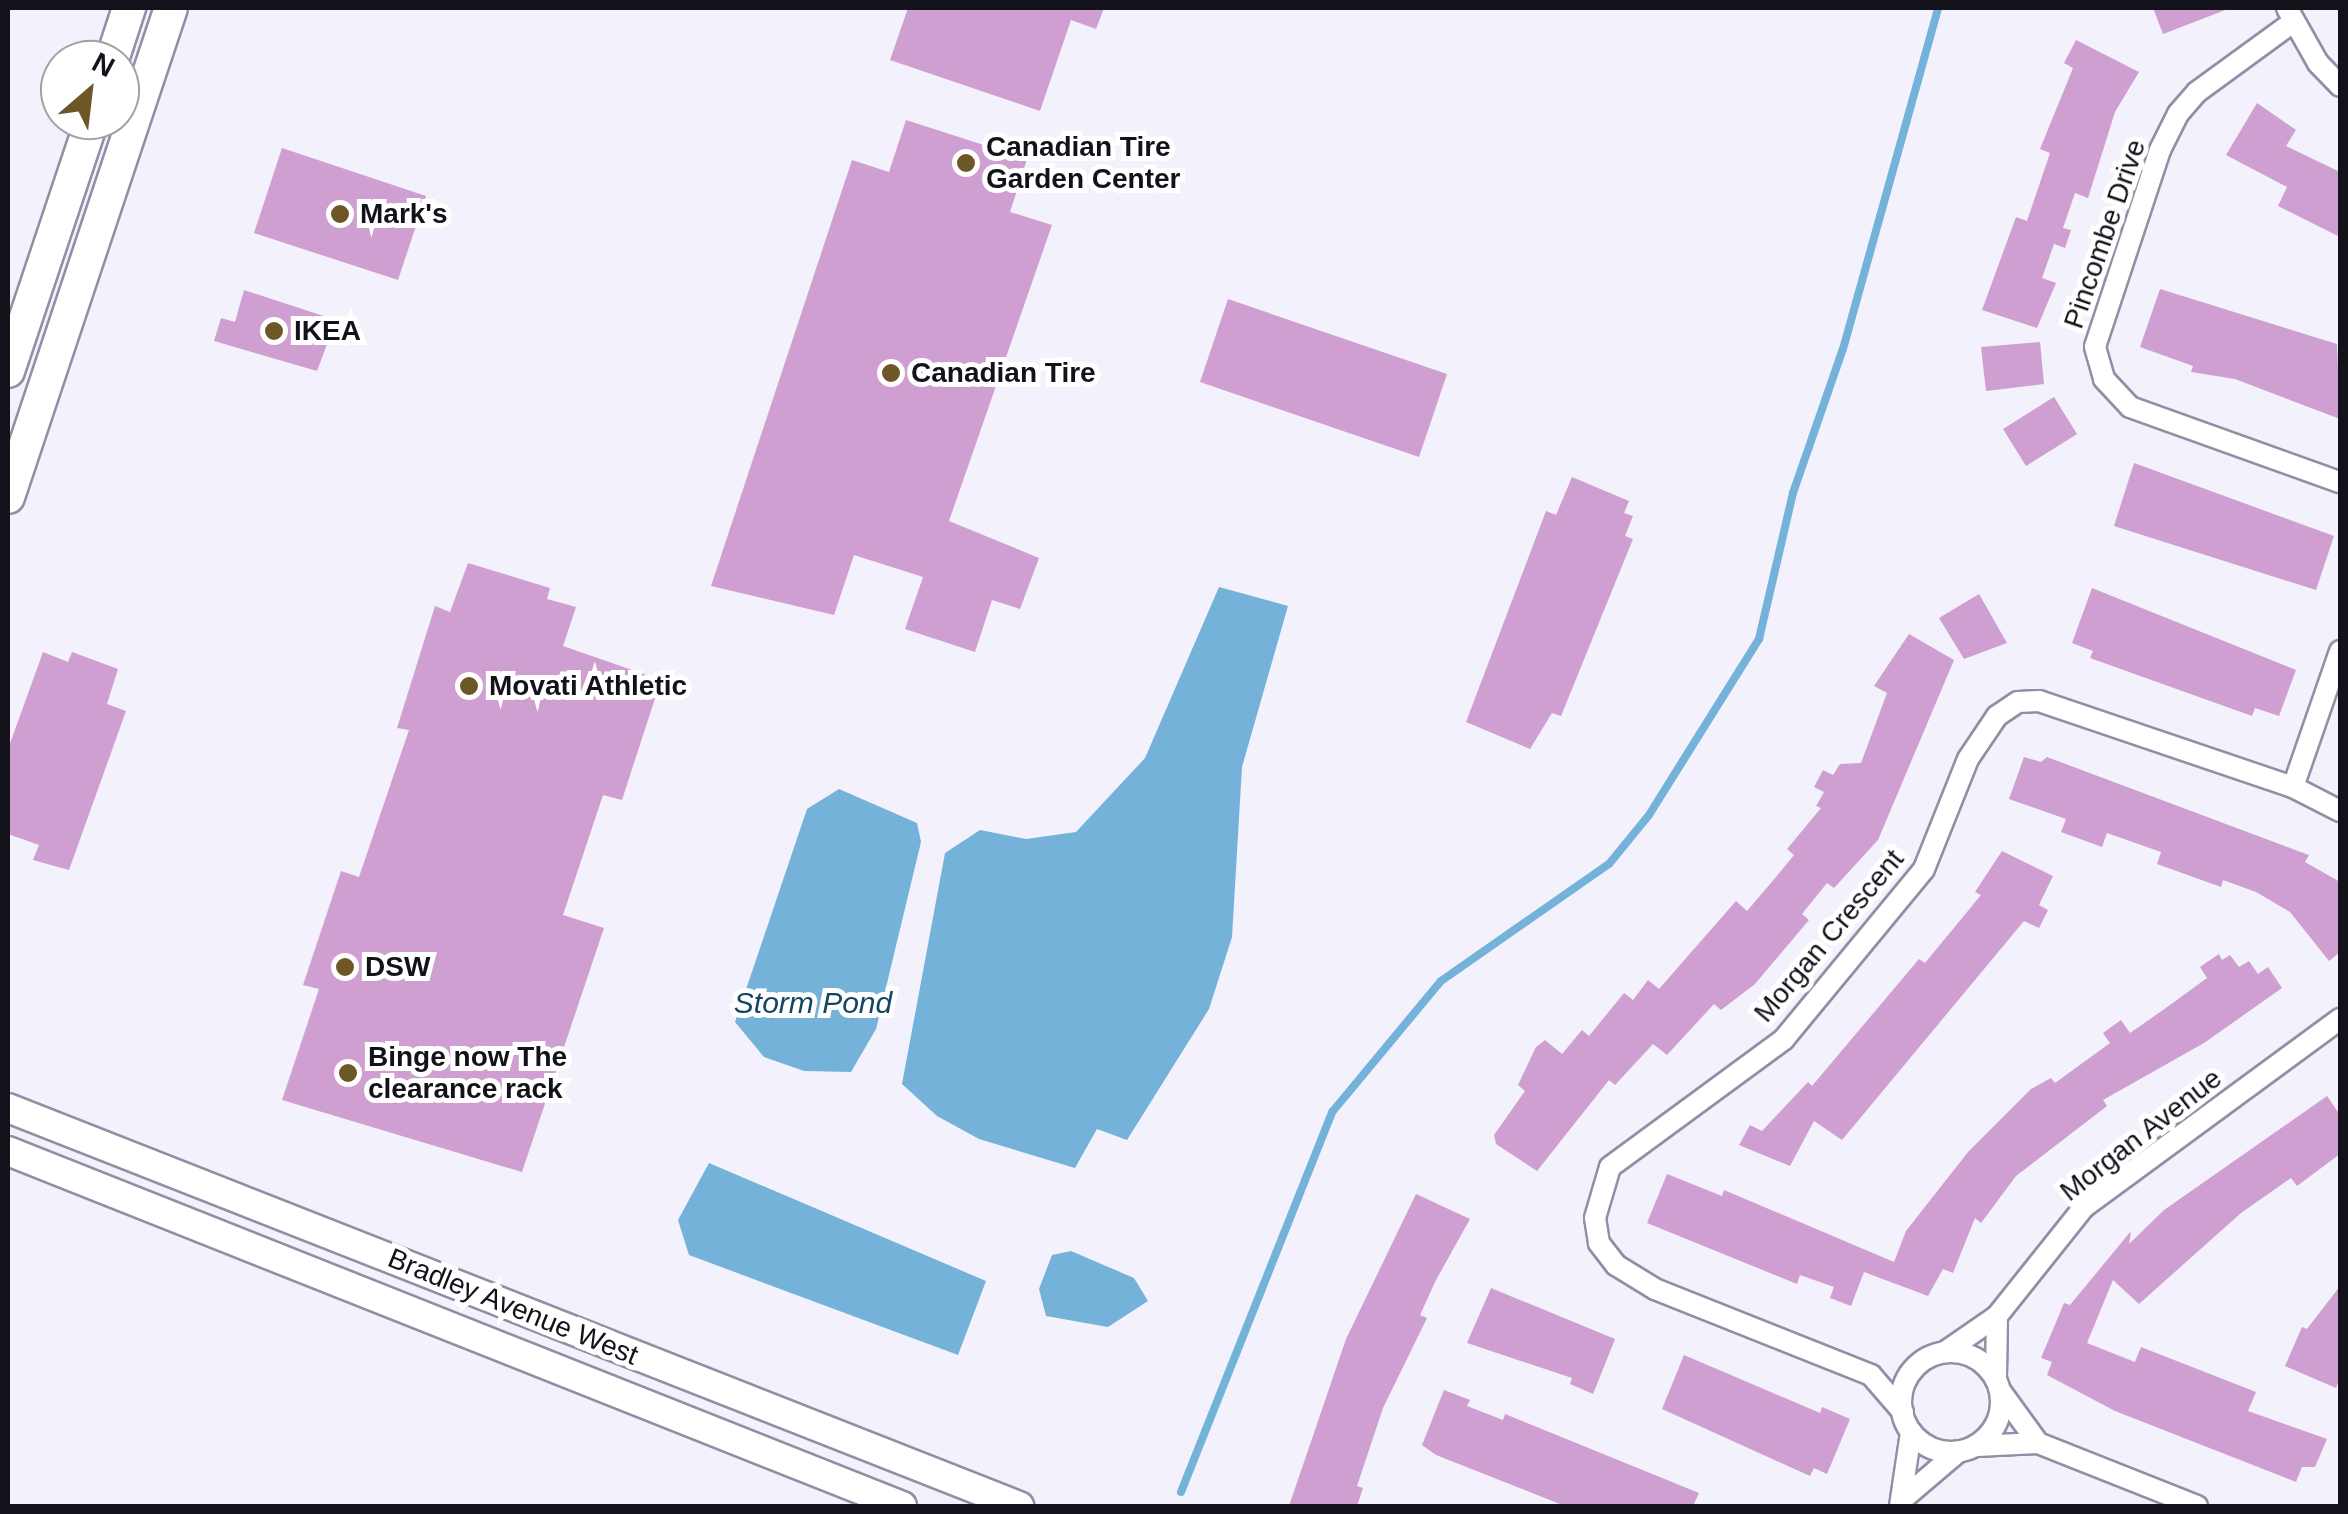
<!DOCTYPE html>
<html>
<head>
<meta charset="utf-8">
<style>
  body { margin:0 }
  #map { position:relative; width:2348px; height:1514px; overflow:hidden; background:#f3f1fb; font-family:Helvetica,sans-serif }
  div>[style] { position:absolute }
  .water>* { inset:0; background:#74b2d9 }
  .stream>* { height:8px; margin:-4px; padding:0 4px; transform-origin:4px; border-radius:4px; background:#74b2d9 }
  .building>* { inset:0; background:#ce9fd0 }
  .roads { filter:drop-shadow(2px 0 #938da5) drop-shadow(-2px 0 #938da5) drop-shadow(0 2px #938da5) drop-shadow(0 -2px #938da5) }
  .street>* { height:20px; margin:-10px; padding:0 10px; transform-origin:10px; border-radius:10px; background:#fff }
  .street>.ring { margin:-10px; padding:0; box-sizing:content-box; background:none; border:20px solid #fff; border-radius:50% }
  .secondary>* { height:28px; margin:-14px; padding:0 14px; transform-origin:14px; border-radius:14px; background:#fff }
  .primary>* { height:32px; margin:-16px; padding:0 16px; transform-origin:16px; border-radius:16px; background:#fff }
  .dots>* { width:28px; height:28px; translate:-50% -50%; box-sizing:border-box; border:5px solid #fff; border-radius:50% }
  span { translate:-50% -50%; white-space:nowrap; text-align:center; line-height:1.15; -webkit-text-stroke:10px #fff; paint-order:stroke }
  .poi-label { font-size:28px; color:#131119; font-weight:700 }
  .left { translate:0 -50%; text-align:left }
  .street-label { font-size:28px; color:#131119 }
  .water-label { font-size:30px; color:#154661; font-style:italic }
  .frame { position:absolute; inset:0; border:10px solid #131119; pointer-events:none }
  .north { position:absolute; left:40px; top:40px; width:100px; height:100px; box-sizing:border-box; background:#fff; border:2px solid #a1a0a3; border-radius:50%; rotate:28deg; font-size:28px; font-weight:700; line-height:40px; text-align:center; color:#131119 }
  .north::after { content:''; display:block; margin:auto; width:35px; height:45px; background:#6e5727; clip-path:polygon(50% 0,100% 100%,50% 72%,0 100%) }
</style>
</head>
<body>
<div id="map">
  <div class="water">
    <div style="clip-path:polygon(1219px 587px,1288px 606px,1242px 767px,1232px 937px,1209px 1009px,1127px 1140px,1097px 1129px,1075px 1168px,979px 1139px,937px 1116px,902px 1084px,945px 853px,980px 830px,1026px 839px,1076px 832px,1145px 758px)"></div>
    <div style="clip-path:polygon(839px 789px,917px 823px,921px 842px,876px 1029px,851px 1072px,804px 1071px,764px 1057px,735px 1022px,807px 809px)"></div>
    <div style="clip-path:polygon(709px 1163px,986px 1281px,958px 1355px,689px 1255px,678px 1220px)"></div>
    <div style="clip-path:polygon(1071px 1251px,1134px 1278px,1148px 1301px,1108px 1327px,1046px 1316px,1039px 1289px,1052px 1255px)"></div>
  </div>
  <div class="stream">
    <div style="left:1181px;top:1492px;width:410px;rotate:-68.3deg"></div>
    <div style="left:1333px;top:1111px;width:169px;rotate:-50.3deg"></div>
    <div style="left:1441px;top:981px;width:205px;rotate:-34.9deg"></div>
    <div style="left:1609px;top:864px;width:63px;rotate:-50.8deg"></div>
    <div style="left:1649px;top:815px;width:208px;rotate:-58deg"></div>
    <div style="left:1759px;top:639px;width:150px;rotate:-76.9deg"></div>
    <div style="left:1793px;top:493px;width:152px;rotate:-70.9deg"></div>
    <div style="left:1843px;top:349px;width:354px;rotate:-74.4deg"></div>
  </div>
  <div class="building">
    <div style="clip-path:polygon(908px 8px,1104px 8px,1096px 29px,1071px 20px,1040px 111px,890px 60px)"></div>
    <div style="clip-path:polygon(2153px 8px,2228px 8px,2228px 9px,2163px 34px)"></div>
    <div style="clip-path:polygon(2076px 40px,2139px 72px,2115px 112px,2088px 198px,2075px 193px,2063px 228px,2071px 230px,2065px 248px,2054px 244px,2042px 278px,2056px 283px,2037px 328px,1982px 310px,2016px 217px,2027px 221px,2050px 153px,2040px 149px,2073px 68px,2064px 63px)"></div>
    <div style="clip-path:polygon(2257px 103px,2296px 130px,2286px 146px,2340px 172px,2340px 237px,2278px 206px,2287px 187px,2226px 155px)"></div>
    <div style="clip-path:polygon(906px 120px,1027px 159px,1010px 212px,1052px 225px,949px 521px,1039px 558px,1020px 609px,992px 600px,975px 652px,905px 629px,923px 577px,854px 555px,834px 615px,711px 586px,852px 160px,889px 172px)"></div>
    <div style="clip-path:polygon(282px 148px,426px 196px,398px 280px,254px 233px)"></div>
    <div style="clip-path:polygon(2160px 289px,2337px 344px,2340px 419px,2235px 379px,2191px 372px,2193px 366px,2140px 347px)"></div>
    <div style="clip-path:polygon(244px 290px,336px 320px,317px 371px,214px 341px,221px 318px,235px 322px)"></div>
    <div style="clip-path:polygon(1228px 299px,1447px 374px,1419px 457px,1200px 382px)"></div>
    <div style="clip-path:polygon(2040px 342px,2044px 384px,1986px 391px,1981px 347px)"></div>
    <div style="clip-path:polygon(2054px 397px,2077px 434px,2026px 466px,2003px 429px)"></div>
    <div style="clip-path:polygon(2134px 463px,2334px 536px,2316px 590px,2114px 526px)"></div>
    <div style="clip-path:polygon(1572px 477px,1629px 501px,1624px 513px,1633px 516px,1625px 536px,1633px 539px,1561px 716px,1552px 713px,1530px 749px,1466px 722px,1546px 511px,1556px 515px)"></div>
    <div style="clip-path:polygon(468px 563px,550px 588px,547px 599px,576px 607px,563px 646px,661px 680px,622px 800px,603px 795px,563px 915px,604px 928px,522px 1172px,282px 1100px,319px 989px,303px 985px,341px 871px,359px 877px,409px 730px,397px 728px,435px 606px,450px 612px)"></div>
    <div style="clip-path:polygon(2092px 588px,2296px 670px,2279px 716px,2255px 708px,2252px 716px,2090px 658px,2093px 651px,2072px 643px)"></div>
    <div style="clip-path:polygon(1979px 594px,2007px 643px,1964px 659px,1939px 618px)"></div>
    <div style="clip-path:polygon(1909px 634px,1954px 660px,1878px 840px,1834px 888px,1827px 883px,1802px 914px,1809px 920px,1755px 984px,1721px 1010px,1714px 1004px,1667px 1055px,1653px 1044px,1615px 1085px,1609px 1080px,1537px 1171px,1496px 1144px,1494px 1135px,1525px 1091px,1518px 1085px,1536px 1047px,1545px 1040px,1562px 1054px,1582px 1030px,1589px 1036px,1624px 993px,1633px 1000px,1648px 980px,1659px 989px,1736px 901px,1747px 911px,1776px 877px,1794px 855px,1787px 849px,1821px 808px,1816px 806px,1824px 792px,1814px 787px,1823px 770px,1833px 775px,1840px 764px,1861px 763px,1887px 693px,1874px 686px)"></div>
    <div style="clip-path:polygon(43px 652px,68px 662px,72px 652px,118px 669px,107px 704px,126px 711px,69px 870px,33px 860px,39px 845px,8px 834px,8px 749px)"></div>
    <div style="clip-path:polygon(2024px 757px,2041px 762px,2047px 757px,2309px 855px,2305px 862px,2340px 882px,2340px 952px,2329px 961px,2290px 912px,2256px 892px,2223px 880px,2221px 887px,2157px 864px,2161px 852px,2107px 833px,2102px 847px,2061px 832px,2066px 819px,2009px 799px)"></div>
    <div style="clip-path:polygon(2002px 851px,2053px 876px,2039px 905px,2048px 910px,2039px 928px,2024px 921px,1842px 1140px,1814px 1121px,1790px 1166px,1739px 1145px,1750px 1125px,1762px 1131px,1808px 1082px,1812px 1086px,1919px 959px,1925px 963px,1981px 895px,1975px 892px)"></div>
    <div style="clip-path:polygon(2219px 954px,2222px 960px,2230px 955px,2239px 967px,2249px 961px,2258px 974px,2268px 967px,2282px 988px,2204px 1043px,2103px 1100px,2107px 1106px,2016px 1176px,1981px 1223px,1975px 1218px,1953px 1273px,1943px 1269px,1928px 1296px,1864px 1272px,1851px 1306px,1830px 1298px,1834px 1287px,1800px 1275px,1797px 1284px,1647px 1223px,1667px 1174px,1722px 1196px,1724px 1190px,1894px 1262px,1906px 1231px,1968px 1152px,2031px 1089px,2051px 1078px,2055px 1083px,2110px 1043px,2103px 1033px,2121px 1020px,2130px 1033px,2163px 1010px,2207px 978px,2200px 967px)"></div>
    <div style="clip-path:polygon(2327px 1096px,2340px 1115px,2340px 1154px,2297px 1186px,2291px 1178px,2241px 1213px,2139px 1304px,2113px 1280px,2087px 1343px,2135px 1362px,2141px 1347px,2256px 1392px,2248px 1411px,2327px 1439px,2315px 1467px,2302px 1467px,2296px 1482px,2115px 1411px,2047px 1375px,2052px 1362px,2041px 1358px,2064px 1303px,2070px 1305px,2131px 1231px,2129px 1244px,2164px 1210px)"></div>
    <div style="clip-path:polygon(1416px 1194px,1470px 1219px,1436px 1280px,1420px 1315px,1427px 1318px,1383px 1408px,1357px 1486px,1363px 1488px,1357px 1506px,1289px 1506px,1346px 1339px)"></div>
    <div style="clip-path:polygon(2340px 1286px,2340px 1378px,2336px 1388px,2285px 1366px,2302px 1327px,2307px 1329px)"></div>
    <div style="clip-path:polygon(1491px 1288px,1615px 1339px,1593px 1394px,1570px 1384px,1572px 1378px,1467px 1343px)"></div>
    <div style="clip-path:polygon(1684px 1355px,1820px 1413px,1822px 1407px,1850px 1419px,1827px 1474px,1814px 1468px,1810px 1476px,1662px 1409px)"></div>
    <div style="clip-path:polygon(1444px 1390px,1470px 1400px,1467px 1406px,1503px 1420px,1505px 1414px,1699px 1493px,1693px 1506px,1565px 1506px,1436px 1455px,1422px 1445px)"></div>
  </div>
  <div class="roads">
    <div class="street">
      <div style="left:2287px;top:8px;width:63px;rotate:60.6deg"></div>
      <div style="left:2318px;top:63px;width:32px;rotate:46deg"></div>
      <div style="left:2293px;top:22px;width:119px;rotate:143.9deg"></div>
      <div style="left:2197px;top:92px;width:29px;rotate:131deg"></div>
      <div style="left:2178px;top:114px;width:40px;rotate:116.6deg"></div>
      <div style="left:2160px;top:150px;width:207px;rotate:108.3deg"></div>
      <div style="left:2095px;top:347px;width:33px;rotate:74deg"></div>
      <div style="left:2104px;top:379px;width:38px;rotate:47deg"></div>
      <div style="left:2130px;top:407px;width:223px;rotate:19.7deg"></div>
      <div style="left:2293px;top:787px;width:144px;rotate:-70.9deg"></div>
      <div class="ring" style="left:1901px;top:1352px;width:80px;height:80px"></div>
      <div style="left:1945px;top:1352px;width:63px;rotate:-34.7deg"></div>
      <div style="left:1997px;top:1316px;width:139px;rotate:-51.4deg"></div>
      <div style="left:2084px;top:1207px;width:318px;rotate:-36.3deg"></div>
      <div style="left:1996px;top:1378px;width:62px;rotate:-89.1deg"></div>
      <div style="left:2001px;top:1392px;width:63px;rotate:54deg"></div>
      <div style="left:1903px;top:1412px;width:49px;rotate:-130.9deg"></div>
      <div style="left:1871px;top:1375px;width:232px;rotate:-158.3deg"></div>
      <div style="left:1655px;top:1289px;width:46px;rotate:-148.4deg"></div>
      <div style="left:1616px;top:1265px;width:28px;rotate:-128deg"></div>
      <div style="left:1599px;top:1243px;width:25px;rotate:-99deg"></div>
      <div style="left:1595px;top:1218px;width:53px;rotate:-73.6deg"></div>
      <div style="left:1610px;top:1167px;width:216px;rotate:-36.3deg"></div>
      <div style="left:1784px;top:1039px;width:220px;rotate:-50.5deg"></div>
      <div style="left:1924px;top:869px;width:118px;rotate:-68.2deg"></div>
      <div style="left:1968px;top:759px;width:52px;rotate:-56deg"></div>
      <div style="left:1997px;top:716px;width:25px;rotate:-34deg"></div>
      <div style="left:2018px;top:702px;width:21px;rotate:-3deg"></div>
      <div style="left:2039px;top:701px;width:268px;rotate:18.7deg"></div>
      <div style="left:2293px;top:787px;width:53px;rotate:27.1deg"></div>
      <div style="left:1977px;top:1446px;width:61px;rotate:-2.8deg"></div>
      <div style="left:2038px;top:1443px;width:171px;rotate:21.6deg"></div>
      <div style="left:1904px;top:1498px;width:71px;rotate:-40.4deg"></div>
      <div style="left:1900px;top:1506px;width:75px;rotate:-81.5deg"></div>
    </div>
    <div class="secondary">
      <div style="left:8px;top:1108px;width:1087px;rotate:21.49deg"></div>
      <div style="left:8px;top:1151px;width:962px;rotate:21.66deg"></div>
    </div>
    <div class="primary">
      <div style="left:112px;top:60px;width:55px;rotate:-71.9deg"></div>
      <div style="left:8px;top:371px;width:265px;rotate:-71.5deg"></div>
      <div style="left:8px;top:497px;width:515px;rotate:-71.57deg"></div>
    </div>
  </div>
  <div class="dots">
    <div style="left:966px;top:163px;background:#6e5727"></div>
    <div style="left:340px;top:214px;background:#6e5727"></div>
    <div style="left:274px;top:331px;background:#6e5727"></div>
    <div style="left:891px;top:373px;background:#6e5727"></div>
    <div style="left:469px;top:686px;background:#6e5727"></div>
    <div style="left:345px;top:967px;background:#6e5727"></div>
    <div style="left:348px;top:1073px;background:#6e5727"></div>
  </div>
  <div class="poi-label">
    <span class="left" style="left:986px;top:163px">Canadian Tire<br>Garden Center</span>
    <span class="left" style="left:360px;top:214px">Mark's</span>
    <span class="left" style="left:294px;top:331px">IKEA</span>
    <span class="left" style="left:911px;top:373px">Canadian Tire</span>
    <span class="left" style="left:489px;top:686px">Movati Athletic</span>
    <span class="left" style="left:365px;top:967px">DSW</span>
    <span class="left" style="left:368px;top:1073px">Binge now The<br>clearance rack</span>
  </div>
  <div class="street-label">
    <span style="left:2105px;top:234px;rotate:-71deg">Pincombe Drive</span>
    <span style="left:1829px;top:936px;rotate:-50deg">Morgan Crescent</span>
    <span style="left:2141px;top:1135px;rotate:-38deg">Morgan Avenue</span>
    <span style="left:513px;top:1307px;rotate:22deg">Bradley Avenue West</span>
  </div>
  <div class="water-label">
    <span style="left:813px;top:1003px">Storm Pond</span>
  </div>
  <div class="frame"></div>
  <div class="north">N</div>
</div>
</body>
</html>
